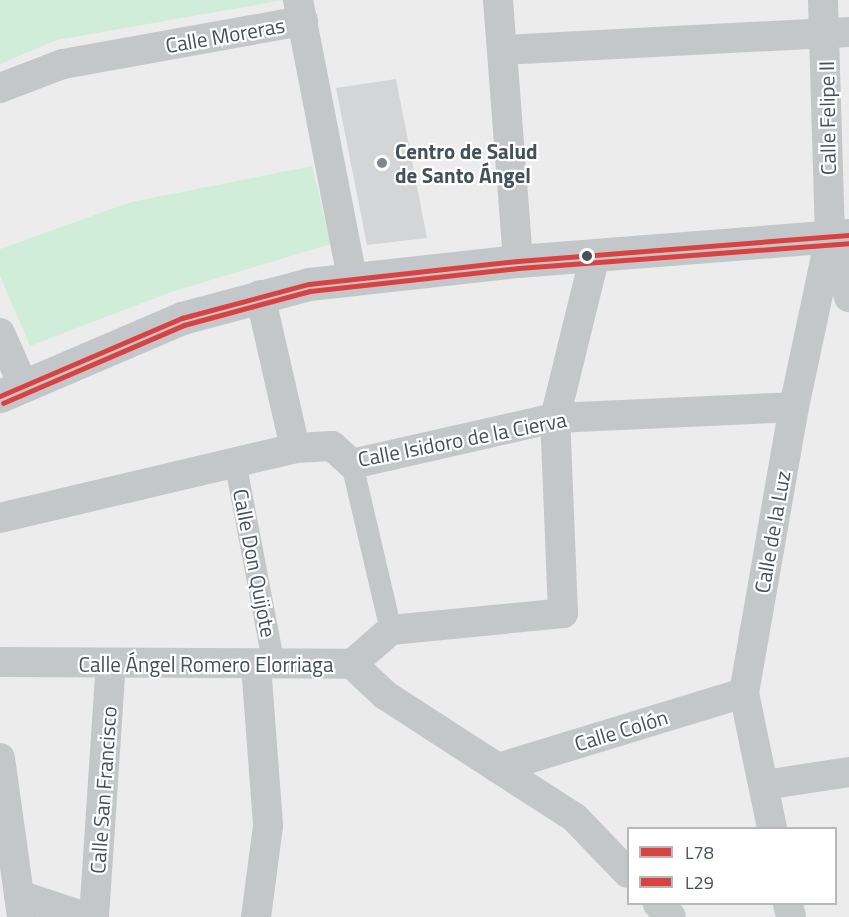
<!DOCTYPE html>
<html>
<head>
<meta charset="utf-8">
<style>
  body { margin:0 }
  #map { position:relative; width:849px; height:917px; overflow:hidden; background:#edecec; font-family:"Titillium Web",sans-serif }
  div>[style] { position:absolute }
  .green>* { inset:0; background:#d0edd9 }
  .building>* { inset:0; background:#d4d5d6 }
  .pedestrian>* { height:22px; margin:-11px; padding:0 11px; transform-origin:11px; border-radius:11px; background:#c4c7c8 }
  .minor>* { height:30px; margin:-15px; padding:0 15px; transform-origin:15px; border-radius:15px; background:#c4c7c8 }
  .secondary>* { height:33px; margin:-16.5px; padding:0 16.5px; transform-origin:16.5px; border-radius:16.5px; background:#c4c7ca }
  .bus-1>* { height:4.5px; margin:-2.25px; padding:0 2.25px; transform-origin:2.25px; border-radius:2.25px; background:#da4241 }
  .bus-2>* { height:4.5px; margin:-2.25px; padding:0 2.25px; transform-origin:2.25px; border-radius:2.25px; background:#da4241 }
  .dots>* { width:16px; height:16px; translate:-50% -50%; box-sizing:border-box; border:3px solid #fff; border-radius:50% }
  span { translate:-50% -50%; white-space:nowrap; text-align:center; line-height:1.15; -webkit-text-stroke:4.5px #fff; paint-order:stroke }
  .street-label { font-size:21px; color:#455158 }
  .poi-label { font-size:21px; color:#455158; font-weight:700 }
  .left { translate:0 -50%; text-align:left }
  .legend { position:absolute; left:627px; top:827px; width:210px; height:78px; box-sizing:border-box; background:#fff; border:2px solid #b5b9bc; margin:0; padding:8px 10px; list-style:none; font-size:18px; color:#455158 }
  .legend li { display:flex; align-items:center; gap:12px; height:30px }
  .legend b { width:30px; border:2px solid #b5b9bc }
</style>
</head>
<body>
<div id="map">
  <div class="green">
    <div style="clip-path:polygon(0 0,284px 0,57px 40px,0 64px)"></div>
    <div style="clip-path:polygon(312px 166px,331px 244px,171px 292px,30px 346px,0 276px,0 249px,131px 202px)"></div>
  </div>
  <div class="building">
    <div style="clip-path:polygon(396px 79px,427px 238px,367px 245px,336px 88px)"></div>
  </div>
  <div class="pedestrian">
    <div style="left:235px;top:461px;width:208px;rotate:79.2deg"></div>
    <div style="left:352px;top:464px;width:171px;rotate:76.8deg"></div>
  </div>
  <div class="minor">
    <div style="left:298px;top:0;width:283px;rotate:79deg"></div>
    <div style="left:498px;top:0;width:262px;rotate:85.6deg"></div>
    <div style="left:503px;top:50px;width:346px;rotate:-3deg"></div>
    <div style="left:0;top:88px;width:67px;rotate:-20.9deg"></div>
    <div style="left:63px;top:64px;width:244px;rotate:-10.2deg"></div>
    <div style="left:831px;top:240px;width:60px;rotate:72.5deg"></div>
    <div style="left:260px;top:295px;width:157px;rotate:77.1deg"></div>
    <div style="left:0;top:333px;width:57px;rotate:66.1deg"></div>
    <div style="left:0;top:518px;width:303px;rotate:-13.3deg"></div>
    <div style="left:295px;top:448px;width:37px;rotate:-3deg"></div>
    <div style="left:332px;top:446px;width:27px;rotate:42deg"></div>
    <div style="left:352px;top:464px;width:208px;rotate:-12.8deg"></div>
    <div style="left:555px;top:418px;width:239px;rotate:-2.6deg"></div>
    <div style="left:0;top:662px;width:352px;rotate:0.3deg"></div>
    <div style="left:352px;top:664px;width:45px;rotate:43.2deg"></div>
    <div style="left:385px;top:695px;width:226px;rotate:32.9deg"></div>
    <div style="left:575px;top:818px;width:76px;rotate:46.1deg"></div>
    <div style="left:352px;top:664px;width:52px;rotate:-41.1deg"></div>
    <div style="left:391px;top:630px;width:173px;rotate:-5.6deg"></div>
    <div style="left:563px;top:613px;width:195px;rotate:-92.3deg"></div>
    <div style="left:555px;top:418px;width:168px;rotate:-76.2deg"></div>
    <div style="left:256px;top:665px;width:161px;rotate:85.7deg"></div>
    <div style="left:268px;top:826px;width:92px;rotate:97.5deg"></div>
    <div style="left:0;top:758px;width:161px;rotate:82.1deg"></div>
    <div style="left:498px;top:768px;width:257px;rotate:-17deg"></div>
    <div style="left:764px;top:785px;width:86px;rotate:-8.7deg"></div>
    <div style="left:772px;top:828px;width:138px;rotate:-101.7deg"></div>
    <div style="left:744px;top:693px;width:290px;rotate:-80.1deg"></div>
    <div style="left:794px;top:407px;width:174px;rotate:-78deg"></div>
    <div style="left:830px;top:237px;width:237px;rotate:-91.7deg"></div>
    <div style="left:19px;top:895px;width:71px;rotate:18.2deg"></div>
    <div style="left:658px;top:904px;width:18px;rotate:45deg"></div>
    <div style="left:788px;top:904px;width:13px;rotate:77deg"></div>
    <div style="left:94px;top:917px;width:254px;rotate:-86.2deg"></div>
  </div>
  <div class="secondary">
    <div style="left:0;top:396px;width:198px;rotate:-23.2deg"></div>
    <div style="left:182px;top:318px;width:131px;rotate:-15deg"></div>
    <div style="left:309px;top:284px;width:210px;rotate:-6.3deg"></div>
    <div style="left:518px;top:261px;width:332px;rotate:-4.5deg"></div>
  </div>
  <div class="bus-1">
    <div style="left:0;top:396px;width:198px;rotate:-23.2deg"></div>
    <div style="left:182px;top:318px;width:131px;rotate:-15deg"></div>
    <div style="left:309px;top:284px;width:210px;rotate:-6.3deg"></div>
    <div style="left:518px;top:261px;width:332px;rotate:-4.5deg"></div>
  </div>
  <div class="bus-2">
    <div style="left:3px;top:403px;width:197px;rotate:-23.3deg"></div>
    <div style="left:184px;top:325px;width:131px;rotate:-15.1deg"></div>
    <div style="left:310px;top:291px;width:210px;rotate:-6.3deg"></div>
    <div style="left:519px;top:268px;width:331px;rotate:-4.3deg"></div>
  </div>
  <div class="dots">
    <div style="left:382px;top:163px;background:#80878c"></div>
    <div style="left:587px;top:256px;background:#455158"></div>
  </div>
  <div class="street-label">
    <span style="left:225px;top:35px;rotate:-10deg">Calle Moreras</span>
    <span style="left:827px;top:118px;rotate:-91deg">Calle Felipe II</span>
    <span style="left:462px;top:439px;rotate:-11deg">Calle Isidoro de la Cierva</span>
    <span style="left:772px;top:532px;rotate:-80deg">Calle de la Luz</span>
    <span style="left:255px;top:563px;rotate:79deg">Calle Don Quijote</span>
    <span style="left:206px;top:664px">Calle Ángel Romero Elorriaga</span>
    <span style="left:621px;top:730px;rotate:-17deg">Calle Colón</span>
    <span style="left:103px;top:790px;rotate:-86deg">Calle San Francisco</span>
  </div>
  <div class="poi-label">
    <span class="left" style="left:395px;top:163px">Centro de Salud<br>de Santo Ángel</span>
  </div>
  <ul class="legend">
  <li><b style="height:8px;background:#da4241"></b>L78</li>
  <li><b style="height:8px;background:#da4241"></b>L29</li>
  </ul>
</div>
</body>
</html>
